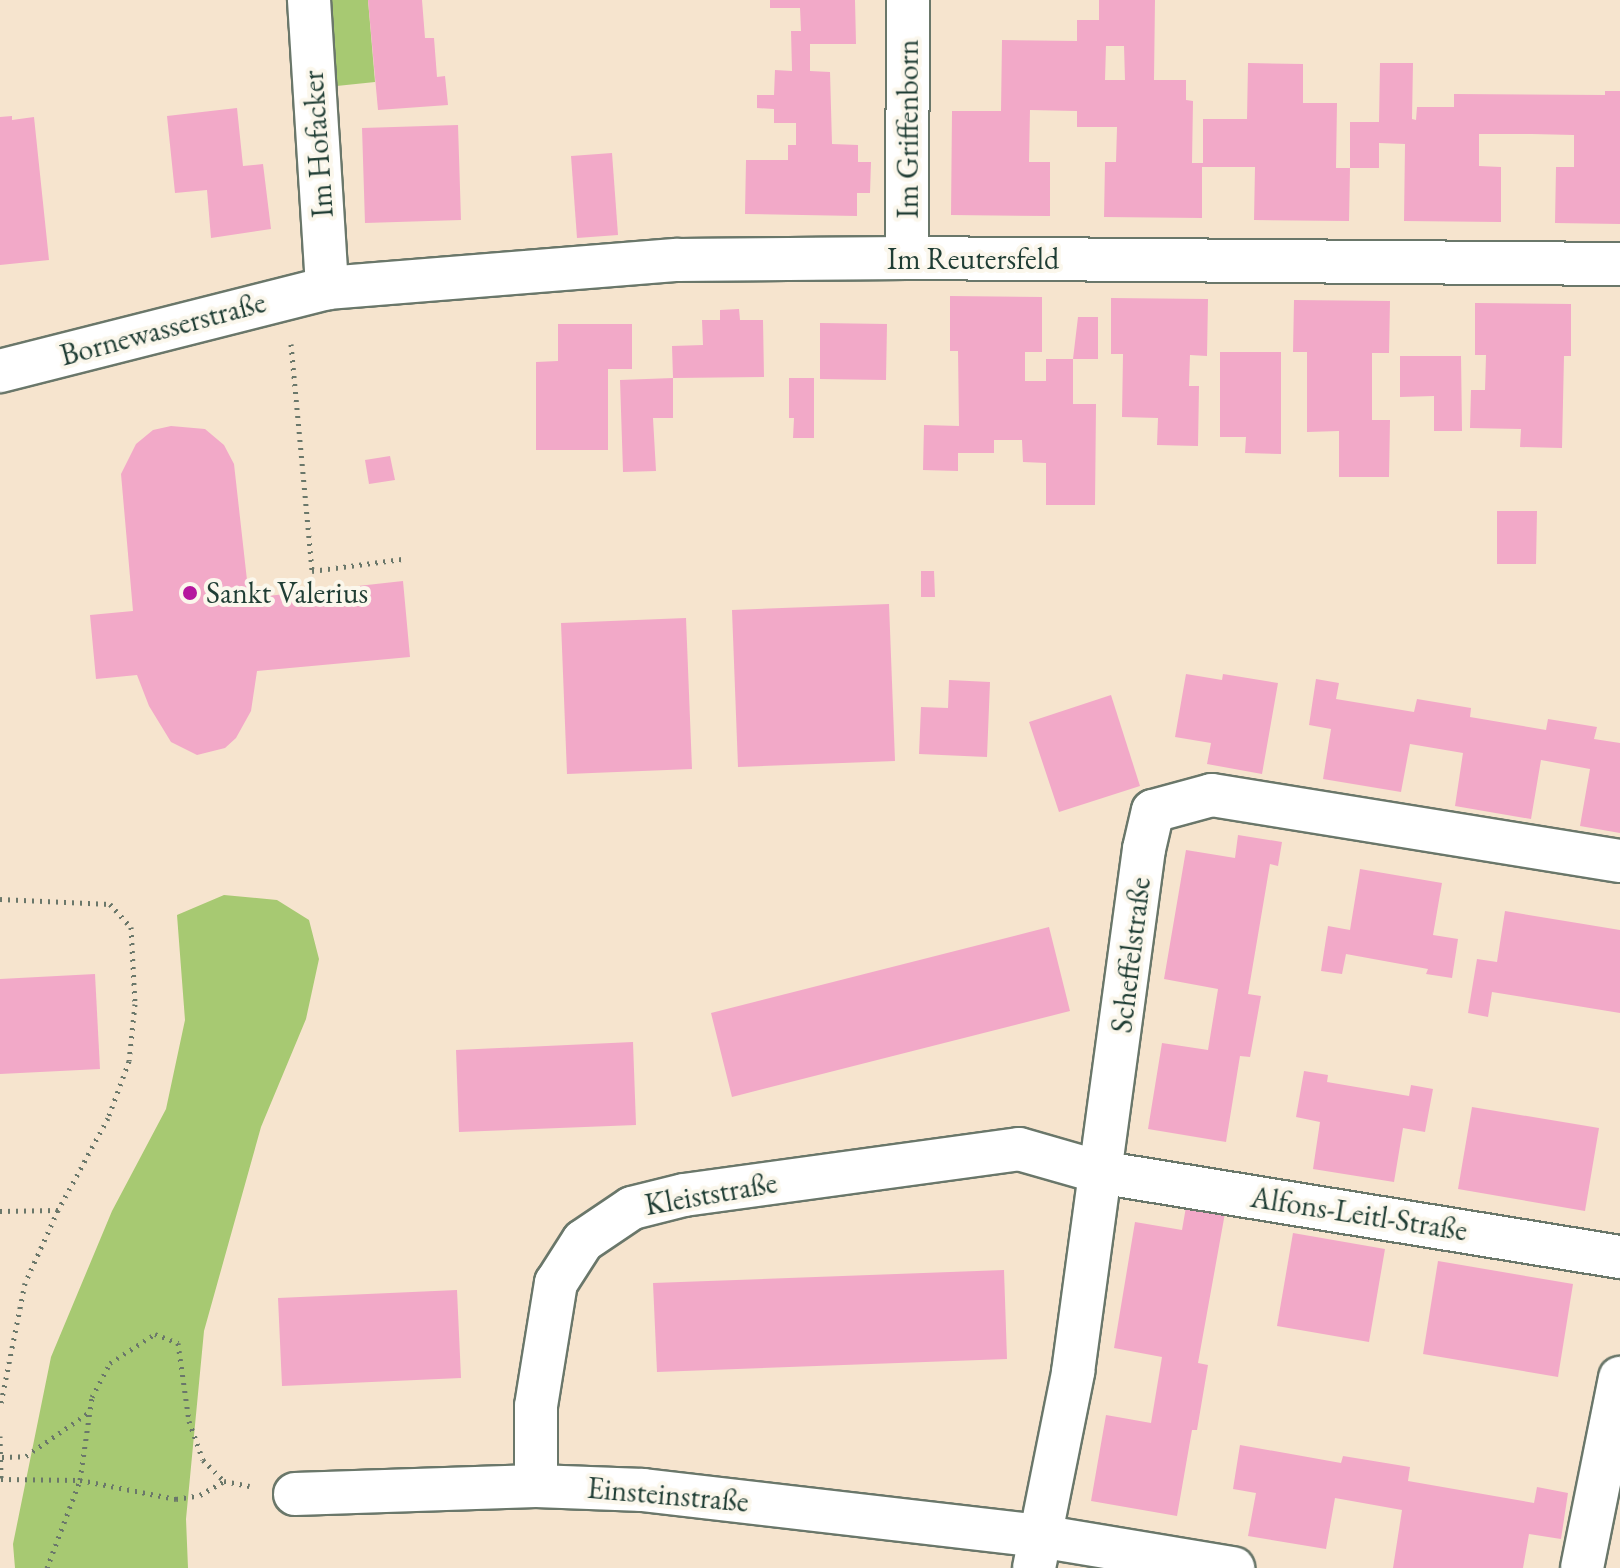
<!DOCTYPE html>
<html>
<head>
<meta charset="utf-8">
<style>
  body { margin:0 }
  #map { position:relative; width:1620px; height:1568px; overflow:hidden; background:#f6e4ce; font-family:"EB Garamond",serif }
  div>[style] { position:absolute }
  .green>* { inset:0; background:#a7c972 }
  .building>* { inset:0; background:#f2a9c8 }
  .path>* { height:5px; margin-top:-2.5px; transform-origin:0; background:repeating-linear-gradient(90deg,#6a776a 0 2px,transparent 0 8px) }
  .roads { filter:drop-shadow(2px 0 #6a776a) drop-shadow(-2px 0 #6a776a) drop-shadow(0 2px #6a776a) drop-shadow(0 -2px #6a776a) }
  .street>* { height:42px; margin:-21px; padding:0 21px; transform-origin:21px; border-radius:21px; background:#fff }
  .dots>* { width:22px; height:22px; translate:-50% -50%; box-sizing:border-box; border:4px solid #fbf7ec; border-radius:50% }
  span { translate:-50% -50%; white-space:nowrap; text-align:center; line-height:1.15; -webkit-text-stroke:8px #fbf7ec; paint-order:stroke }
  .street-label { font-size:30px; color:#1f3d34 }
  .poi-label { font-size:30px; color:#1f3d34 }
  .left { translate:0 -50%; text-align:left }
</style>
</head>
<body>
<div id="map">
  <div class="green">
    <div style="clip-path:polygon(321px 0,368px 0,375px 82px,327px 87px)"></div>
    <div style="clip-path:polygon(224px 895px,277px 900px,309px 920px,319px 959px,306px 1019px,261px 1127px,204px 1331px,186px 1519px,188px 1568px,15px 1568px,13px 1544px,51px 1357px,112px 1211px,166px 1109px,185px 1020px,177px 915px)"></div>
  </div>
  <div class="building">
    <div style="clip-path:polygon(368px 0,422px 0,425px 38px,434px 38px,437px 77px,445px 76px,448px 105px,378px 110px)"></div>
    <div style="clip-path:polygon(770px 0,855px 0,856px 44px,810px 44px,810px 71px,830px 72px,832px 144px,858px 145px,858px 162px,871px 162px,870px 193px,857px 193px,857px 216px,745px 214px,746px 160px,788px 160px,788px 145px,796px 145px,796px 123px,774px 123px,774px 109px,757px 108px,757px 95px,774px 95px,775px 70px,792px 71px,791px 31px,801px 31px,800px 8px,770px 8px)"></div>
    <div style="clip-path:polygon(evenodd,1099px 0,1155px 0,1154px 80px,1186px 80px,1186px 100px,1193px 101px,1192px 163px,1203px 163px,1203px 119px,1247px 119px,1248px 63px,1303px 64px,1303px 103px,1337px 103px,1336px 168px,1350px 168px,1349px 221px,1254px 220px,1255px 167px,1202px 167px,1202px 218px,1104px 217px,1105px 162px,1116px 162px,1117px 127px,1077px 127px,1077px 111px,1030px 110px,1029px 162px,1050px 162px,1050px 216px,951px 215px,952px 111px,1001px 111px,1002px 40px,1077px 41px,1077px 20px,1099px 20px,1099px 0,1106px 46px,1124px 46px,1125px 80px,1105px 80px,1106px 46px)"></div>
    <div style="clip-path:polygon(1380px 63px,1413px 63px,1412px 119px,1416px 120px,1417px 107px,1454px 107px,1454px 94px,1605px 95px,1605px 91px,1620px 91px,1620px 224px,1555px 223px,1556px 167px,1574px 167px,1574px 135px,1532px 134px,1479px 134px,1479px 166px,1501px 167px,1501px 222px,1404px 221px,1405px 144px,1379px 143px,1379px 168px,1350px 168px,1350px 122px,1379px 122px)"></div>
    <div style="clip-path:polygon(237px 108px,243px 166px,263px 164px,271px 229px,211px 238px,207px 190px,175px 193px,167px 116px)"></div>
    <div style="clip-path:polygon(12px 116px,12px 120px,34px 117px,49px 260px,0 265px,0 117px)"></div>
    <div style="clip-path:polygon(458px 125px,461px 220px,365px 223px,362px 128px)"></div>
    <div style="clip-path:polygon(612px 153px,618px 235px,577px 238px,571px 156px)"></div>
    <div style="clip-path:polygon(950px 296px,1042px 297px,1042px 352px,1025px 352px,1025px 381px,1046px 381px,1046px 359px,1073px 359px,1078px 317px,1098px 317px,1098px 359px,1073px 359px,1073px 404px,1096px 404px,1095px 505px,1046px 505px,1046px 463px,1023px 462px,1022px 440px,994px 440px,994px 453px,958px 453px,958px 471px,923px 470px,924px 425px,959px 426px,958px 351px,950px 351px)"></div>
    <div style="clip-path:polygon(1111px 298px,1208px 299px,1207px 356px,1190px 355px,1189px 386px,1199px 386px,1198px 446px,1157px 445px,1158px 418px,1122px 417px,1123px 354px,1111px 354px)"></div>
    <div style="clip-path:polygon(1294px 300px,1390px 301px,1389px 353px,1372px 353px,1372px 420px,1390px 420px,1389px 477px,1339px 477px,1339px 431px,1307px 432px,1307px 352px,1293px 352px)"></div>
    <div style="clip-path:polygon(1475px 303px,1571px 304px,1571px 356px,1564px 356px,1562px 448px,1520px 447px,1521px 429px,1470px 428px,1471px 390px,1485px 390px,1486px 355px,1475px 355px)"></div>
    <div style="clip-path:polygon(739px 309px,740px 320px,763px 320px,764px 377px,673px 378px,672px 346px,703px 345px,702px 320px,720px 320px,720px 310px)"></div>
    <div style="clip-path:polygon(820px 323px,887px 324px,886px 380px,820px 379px)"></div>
    <div style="clip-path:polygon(558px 324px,632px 324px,632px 369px,608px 369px,608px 450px,536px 450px,536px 362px,558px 361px)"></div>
    <div style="clip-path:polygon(1220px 352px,1281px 352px,1281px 454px,1245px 453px,1246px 437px,1220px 437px)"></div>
    <div style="clip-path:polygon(1400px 356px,1461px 356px,1462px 431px,1434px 431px,1434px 396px,1400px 397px)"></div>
    <div style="clip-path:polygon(673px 378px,673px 418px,653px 418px,656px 471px,623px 472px,620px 380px)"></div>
    <div style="clip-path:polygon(789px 378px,814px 378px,814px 438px,793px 438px,794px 418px,789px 418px)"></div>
    <div style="clip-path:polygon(171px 426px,205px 429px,224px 445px,234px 464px,249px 598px,403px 581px,410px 657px,257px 671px,251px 711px,236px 738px,225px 748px,197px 755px,171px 742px,149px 706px,137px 675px,96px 679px,90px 615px,133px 611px,121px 474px,136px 444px,153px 430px)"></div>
    <div style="clip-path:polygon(390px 456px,395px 480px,369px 484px,365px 460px)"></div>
    <div style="clip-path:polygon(1497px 511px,1537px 511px,1536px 564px,1497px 564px)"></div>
    <div style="clip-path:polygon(921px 571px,934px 571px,935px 597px,921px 597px)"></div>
    <div style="clip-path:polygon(889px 604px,895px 761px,738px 767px,732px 610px)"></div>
    <div style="clip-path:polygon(686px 618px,692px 769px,567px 774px,561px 623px)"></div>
    <div style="clip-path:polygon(1186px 674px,1222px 680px,1223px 674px,1278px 683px,1262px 774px,1207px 764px,1211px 743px,1175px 737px)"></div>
    <div style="clip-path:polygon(1316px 679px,1339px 683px,1336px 699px,1414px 712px,1417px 699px,1471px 708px,1470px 717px,1546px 730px,1548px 719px,1597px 727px,1594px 739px,1620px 743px,1620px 833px,1580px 826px,1590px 769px,1541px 760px,1531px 819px,1455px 806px,1463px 753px,1410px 744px,1401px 792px,1323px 779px,1331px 729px,1309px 725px)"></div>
    <div style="clip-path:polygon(949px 680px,990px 682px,987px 757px,919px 754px,921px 707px,948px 708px)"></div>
    <div style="clip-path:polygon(1111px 695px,1140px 786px,1059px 812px,1029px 722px)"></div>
    <div style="clip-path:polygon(1238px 835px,1282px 842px,1278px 866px,1270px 864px,1248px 994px,1261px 996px,1250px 1057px,1240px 1056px,1226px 1142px,1148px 1129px,1162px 1043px,1208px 1050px,1218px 989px,1164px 979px,1186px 850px,1235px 858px)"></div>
    <div style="clip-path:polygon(1360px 869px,1442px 883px,1433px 935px,1458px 939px,1452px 978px,1426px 974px,1428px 969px,1346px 954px,1342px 974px,1321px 971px,1328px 926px,1350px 930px)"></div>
    <div style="clip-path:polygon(1505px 911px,1620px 930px,1620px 1013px,1492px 992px,1488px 1017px,1468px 1013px,1477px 959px,1497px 962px)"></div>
    <div style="clip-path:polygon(1049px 927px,1070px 1011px,732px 1097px,711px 1013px)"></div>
    <div style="clip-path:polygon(95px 974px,100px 1069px,0 1074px,0 979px)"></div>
    <div style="clip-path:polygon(633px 1042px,636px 1125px,459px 1132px,456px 1050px)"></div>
    <div style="clip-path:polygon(1304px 1071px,1328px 1075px,1327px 1082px,1409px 1096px,1411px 1085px,1433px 1089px,1425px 1132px,1403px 1128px,1394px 1182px,1313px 1169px,1320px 1122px,1296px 1117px)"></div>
    <div style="clip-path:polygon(1472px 1107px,1599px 1128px,1585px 1211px,1458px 1189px)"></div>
    <div style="clip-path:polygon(1186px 1207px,1225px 1213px,1198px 1363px,1208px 1365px,1197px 1430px,1192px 1430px,1177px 1516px,1091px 1501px,1106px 1415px,1151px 1423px,1162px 1357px,1114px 1348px,1135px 1222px,1182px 1230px)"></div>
    <div style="clip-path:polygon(1293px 1233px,1385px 1249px,1369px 1342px,1277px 1326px)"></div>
    <div style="clip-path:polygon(1438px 1261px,1573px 1284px,1558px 1377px,1423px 1354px)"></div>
    <div style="clip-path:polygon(1004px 1270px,1007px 1359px,657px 1372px,653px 1283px)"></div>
    <div style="clip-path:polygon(457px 1290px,461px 1378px,282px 1386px,278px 1298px)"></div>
    <div style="clip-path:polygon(1240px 1445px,1341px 1463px,1343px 1456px,1410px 1467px,1408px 1481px,1534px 1503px,1537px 1487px,1568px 1493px,1561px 1539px,1529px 1534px,1523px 1568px,1393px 1568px,1402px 1510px,1335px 1498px,1326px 1549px,1248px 1536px,1256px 1493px,1233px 1489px)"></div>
  </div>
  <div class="path">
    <div style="left:291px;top:344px;width:228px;rotate:84.7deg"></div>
    <div style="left:312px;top:571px;width:91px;rotate:-7.6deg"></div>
    <div style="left:0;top:899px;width:110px;rotate:2.6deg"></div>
    <div style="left:110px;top:904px;width:31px;rotate:48deg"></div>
    <div style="left:131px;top:927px;width:77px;rotate:87deg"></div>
    <div style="left:135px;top:1004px;width:57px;rotate:96deg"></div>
    <div style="left:129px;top:1061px;width:61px;rotate:110.2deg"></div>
    <div style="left:108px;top:1118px;width:105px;rotate:118.5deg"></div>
    <div style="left:58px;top:1210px;width:80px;rotate:114.3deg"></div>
    <div style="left:25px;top:1283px;width:127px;rotate:101.3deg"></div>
    <div style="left:0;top:1211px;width:58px;rotate:-1deg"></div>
    <div style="left:0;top:1436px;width:42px;rotate:88.6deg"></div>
    <div style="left:2px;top:1457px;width:24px;rotate:-2deg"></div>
    <div style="left:26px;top:1456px;width:75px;rotate:-34.7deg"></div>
    <div style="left:1px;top:1479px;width:79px;rotate:0.7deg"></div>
    <div style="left:80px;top:1480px;width:98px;rotate:11.2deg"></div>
    <div style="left:176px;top:1499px;width:24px;rotate:-9deg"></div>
    <div style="left:200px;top:1495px;width:28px;rotate:-30deg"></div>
    <div style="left:47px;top:1568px;width:94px;rotate:-69.4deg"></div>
    <div style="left:80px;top:1480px;width:84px;rotate:-81.8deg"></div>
    <div style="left:92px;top:1397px;width:38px;rotate:-62deg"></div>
    <div style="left:110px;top:1363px;width:54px;rotate:-32.8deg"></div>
    <div style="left:155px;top:1334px;width:25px;rotate:21deg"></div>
    <div style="left:178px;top:1343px;width:79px;rotate:82deg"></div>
    <div style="left:189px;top:1421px;width:41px;rotate:70.3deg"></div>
    <div style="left:203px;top:1460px;width:30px;rotate:45deg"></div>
    <div style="left:224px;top:1481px;width:26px;rotate:11deg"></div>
  </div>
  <div class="roads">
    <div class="street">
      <div style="left:309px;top:0;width:289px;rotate:86.4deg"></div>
      <div style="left:907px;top:258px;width:258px;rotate:-89.8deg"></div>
      <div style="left:0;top:371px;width:337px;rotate:-14.2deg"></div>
      <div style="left:327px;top:288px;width:352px;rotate:-4.6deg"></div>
      <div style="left:678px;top:260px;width:229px;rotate:-0.5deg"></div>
      <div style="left:907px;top:258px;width:713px;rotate:0.48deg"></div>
      <div style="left:536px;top:1486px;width:80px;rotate:-90deg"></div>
      <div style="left:536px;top:1406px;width:125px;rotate:-80.8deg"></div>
      <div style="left:556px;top:1283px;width:50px;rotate:-57.3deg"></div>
      <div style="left:583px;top:1241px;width:59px;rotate:-34deg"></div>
      <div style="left:632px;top:1208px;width:54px;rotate:-14deg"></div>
      <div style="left:684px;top:1195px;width:338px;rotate:-7.8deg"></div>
      <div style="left:1019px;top:1149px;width:83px;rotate:16deg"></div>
      <div style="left:1099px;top:1172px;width:528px;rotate:9.27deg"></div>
      <div style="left:295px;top:1494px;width:241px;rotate:-1.9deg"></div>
      <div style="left:536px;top:1486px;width:107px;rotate:2.1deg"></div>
      <div style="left:643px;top:1490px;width:399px;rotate:6.6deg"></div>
      <div style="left:1039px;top:1536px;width:197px;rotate:9.4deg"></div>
      <div style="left:1034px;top:1568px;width:200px;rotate:-78.7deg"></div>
      <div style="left:1073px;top:1372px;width:528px;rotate:-82.27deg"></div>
      <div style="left:1144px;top:849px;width:39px;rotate:-77deg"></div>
      <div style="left:1153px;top:811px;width:61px;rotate:-15.2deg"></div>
      <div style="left:1212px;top:795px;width:413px;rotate:9.2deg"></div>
      <div style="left:1582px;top:1568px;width:194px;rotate:-78.7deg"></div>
    </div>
  </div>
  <div class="dots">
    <div style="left:190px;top:593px;background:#b5179e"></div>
  </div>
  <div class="street-label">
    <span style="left:908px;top:129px;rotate:-90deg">Im Griffenborn</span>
    <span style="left:318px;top:144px;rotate:-94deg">Im Hofacker</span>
    <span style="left:973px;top:259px">Im Reutersfeld</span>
    <span style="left:163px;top:329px;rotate:-15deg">Bornewasserstraße</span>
    <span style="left:1131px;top:955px;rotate:-83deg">Scheffelstraße</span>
    <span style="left:711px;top:1194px;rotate:-10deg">Kleiststraße</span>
    <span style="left:1359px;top:1214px;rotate:9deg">Alfons-Leitl-Straße</span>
    <span style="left:668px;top:1495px;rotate:5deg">Einsteinstraße</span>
  </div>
  <div class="poi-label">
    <span class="left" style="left:206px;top:593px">Sankt Valerius</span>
  </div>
</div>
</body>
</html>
